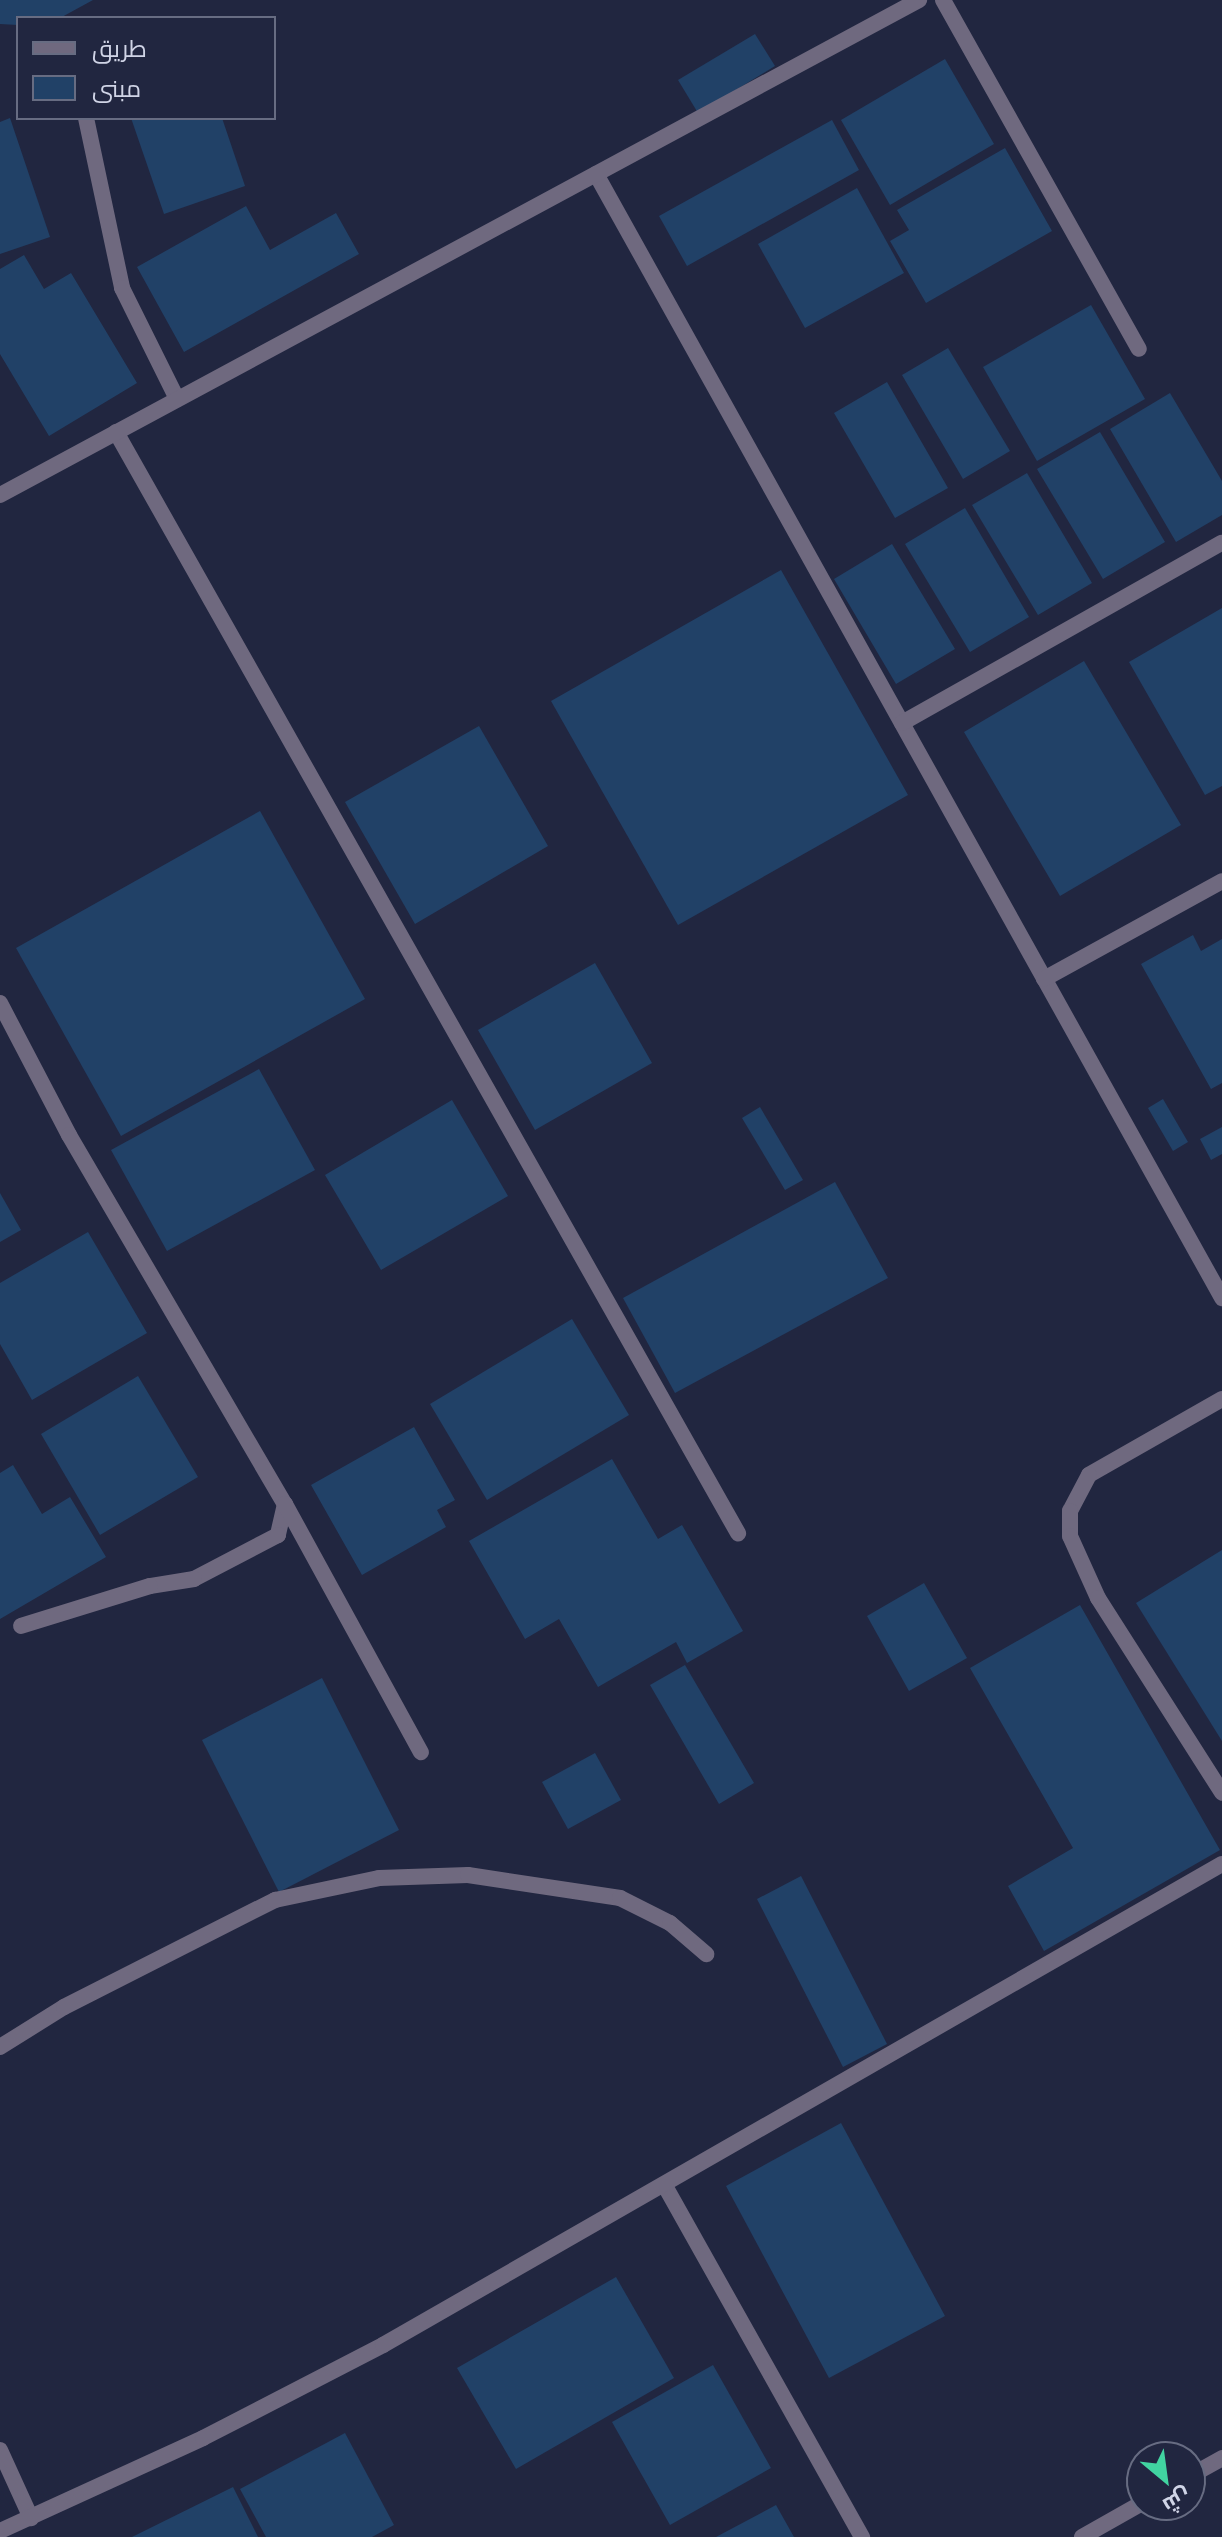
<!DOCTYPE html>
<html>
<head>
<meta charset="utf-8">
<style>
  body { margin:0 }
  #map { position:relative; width:1222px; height:2537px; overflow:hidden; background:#212640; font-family:"Varela Round",Cairo,sans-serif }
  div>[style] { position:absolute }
  .building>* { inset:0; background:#214167 }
  .service>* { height:16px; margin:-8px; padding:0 8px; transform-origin:8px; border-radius:8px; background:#6f697f }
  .minor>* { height:16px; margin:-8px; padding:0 8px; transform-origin:8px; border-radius:8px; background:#6f697f }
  span { translate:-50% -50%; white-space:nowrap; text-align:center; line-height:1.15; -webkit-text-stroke:8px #212640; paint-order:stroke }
  .legend { position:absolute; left:16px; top:16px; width:260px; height:104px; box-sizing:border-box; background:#212640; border:2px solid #676c82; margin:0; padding:10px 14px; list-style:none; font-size:24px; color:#d0d4e6 }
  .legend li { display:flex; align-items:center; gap:16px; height:40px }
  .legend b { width:40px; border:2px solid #676c82 }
  .north { position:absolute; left:1126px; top:2441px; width:80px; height:80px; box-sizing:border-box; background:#212640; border:2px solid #676c82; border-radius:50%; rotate:151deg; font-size:22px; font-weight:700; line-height:32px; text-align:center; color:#d0d4e6 }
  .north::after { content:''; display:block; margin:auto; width:28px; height:36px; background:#41d4a1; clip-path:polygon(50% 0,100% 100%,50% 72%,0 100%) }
</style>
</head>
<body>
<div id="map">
  <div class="building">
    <div style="clip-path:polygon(0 0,93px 0,60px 18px,18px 18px,18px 25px,0 24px)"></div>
    <div style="clip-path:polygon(755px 34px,775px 66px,698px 113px,678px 80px)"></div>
    <div style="clip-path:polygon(945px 59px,994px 144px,890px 205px,841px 120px)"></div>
    <div style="clip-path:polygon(10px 118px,50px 237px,0 254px,0 122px)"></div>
    <div style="clip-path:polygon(131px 118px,222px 118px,245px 186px,164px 214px)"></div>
    <div style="clip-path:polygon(832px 120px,859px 170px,687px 266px,659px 216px)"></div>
    <div style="clip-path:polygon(1005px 148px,1052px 231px,926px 303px,890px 241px,909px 230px,897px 210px)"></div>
    <div style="clip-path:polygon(857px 188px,904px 273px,805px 328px,758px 244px)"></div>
    <div style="clip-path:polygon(246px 206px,270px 250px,336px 213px,359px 254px,184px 352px,137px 267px)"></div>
    <div style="clip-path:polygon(24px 255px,44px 289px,71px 273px,137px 383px,49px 436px,0 354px,0 269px)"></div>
    <div style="clip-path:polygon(1091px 305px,1145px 399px,1037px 461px,983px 367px)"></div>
    <div style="clip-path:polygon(948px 348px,1010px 451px,963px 479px,902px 375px)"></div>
    <div style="clip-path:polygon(887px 382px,948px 488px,895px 518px,834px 413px)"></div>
    <div style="clip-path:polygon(1170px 393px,1222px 481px,1222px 515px,1176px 542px,1110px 429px)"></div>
    <div style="clip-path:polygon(1100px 432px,1165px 542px,1103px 579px,1037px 469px)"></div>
    <div style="clip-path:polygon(1027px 473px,1092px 583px,1038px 615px,972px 505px)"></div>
    <div style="clip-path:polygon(965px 508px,1029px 617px,970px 652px,905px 544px)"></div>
    <div style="clip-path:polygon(892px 544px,955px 649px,896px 684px,834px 579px)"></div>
    <div style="clip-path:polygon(781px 570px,908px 795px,678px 925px,551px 701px)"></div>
    <div style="clip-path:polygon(1222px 608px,1222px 786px,1205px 795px,1129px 662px)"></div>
    <div style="clip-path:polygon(1084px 661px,1181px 825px,1060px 896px,964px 732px)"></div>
    <div style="clip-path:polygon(479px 726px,548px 846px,415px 924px,345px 802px)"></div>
    <div style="clip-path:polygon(260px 811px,365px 999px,121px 1136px,16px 948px)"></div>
    <div style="clip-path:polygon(1193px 935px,1201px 951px,1222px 939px,1222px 1083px,1211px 1089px,1141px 964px)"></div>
    <div style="clip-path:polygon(595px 963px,652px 1063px,535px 1130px,478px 1030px)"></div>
    <div style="clip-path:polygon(259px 1069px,315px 1170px,167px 1251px,111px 1150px)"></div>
    <div style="clip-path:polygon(1163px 1099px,1188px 1142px,1173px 1151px,1148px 1108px)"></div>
    <div style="clip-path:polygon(452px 1100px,508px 1196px,381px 1270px,325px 1175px)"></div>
    <div style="clip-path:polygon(760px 1107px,803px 1180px,785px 1190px,742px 1118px)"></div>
    <div style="clip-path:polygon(1222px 1127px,1222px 1154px,1211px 1160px,1200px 1139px)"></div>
    <div style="clip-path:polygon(835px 1182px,888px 1278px,675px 1393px,623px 1298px)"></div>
    <div style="clip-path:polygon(0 1193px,21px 1230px,0 1242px)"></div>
    <div style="clip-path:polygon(88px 1232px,147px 1333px,32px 1400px,0 1344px,0 1283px)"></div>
    <div style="clip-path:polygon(572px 1319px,629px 1415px,487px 1500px,430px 1404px)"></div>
    <div style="clip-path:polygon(138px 1376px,198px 1477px,100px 1535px,41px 1434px)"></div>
    <div style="clip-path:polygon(414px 1427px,455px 1500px,437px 1510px,446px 1527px,362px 1575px,311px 1485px)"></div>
    <div style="clip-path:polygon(612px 1459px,658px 1539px,682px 1525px,743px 1631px,687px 1663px,676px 1642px,598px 1687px,559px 1619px,525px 1639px,469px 1541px)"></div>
    <div style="clip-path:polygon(13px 1465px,42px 1514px,70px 1497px,106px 1557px,0 1619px,0 1473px)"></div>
    <div style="clip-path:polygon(1222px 1550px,1222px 1741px,1136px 1603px)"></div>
    <div style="clip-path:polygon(924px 1583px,967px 1658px,909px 1691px,867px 1616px)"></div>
    <div style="clip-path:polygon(1080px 1605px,1220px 1850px,1044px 1951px,1008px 1886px,1073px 1848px,970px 1668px)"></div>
    <div style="clip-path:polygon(685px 1665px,754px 1783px,719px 1804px,650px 1685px)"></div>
    <div style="clip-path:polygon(322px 1678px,399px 1830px,279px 1892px,202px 1740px)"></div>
    <div style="clip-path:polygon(595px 1753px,621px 1800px,568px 1829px,542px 1782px)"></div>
    <div style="clip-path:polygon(801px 1876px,887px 2044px,843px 2067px,757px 1899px)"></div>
    <div style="clip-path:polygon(841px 2123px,945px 2316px,829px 2378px,726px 2186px)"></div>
    <div style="clip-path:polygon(616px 2277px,674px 2378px,516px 2469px,457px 2368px)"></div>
    <div style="clip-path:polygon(713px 2365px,771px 2468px,670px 2525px,612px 2422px)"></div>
    <div style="clip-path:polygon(345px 2433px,394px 2525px,372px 2537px,266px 2537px,240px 2489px)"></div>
    <div style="clip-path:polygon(233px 2487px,258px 2537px,132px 2537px)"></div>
    <div style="clip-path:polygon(776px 2505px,794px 2537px,716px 2537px)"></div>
  </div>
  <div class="service">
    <div style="left:86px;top:118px;width:174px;rotate:78deg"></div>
    <div style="left:122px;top:288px;width:124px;rotate:63.6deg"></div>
  </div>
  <div class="minor">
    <div style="left:943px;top:0;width:400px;rotate:60.7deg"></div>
    <div style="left:596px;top:174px;width:1287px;rotate:60.88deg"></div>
    <div style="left:116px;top:432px;width:1265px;rotate:60.54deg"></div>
    <div style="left:0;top:495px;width:1044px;rotate:-28.31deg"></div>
    <div style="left:902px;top:723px;width:367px;rotate:-29.4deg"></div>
    <div style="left:1044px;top:979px;width:203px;rotate:-28.8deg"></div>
    <div style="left:0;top:1003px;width:149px;rotate:62.4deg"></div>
    <div style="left:69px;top:1135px;width:428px;rotate:59.7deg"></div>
    <div style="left:285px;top:1504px;width:32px;rotate:103deg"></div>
    <div style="left:278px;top:1535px;width:95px;rotate:152.4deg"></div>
    <div style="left:194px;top:1579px;width:45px;rotate:171deg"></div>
    <div style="left:150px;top:1586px;width:135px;rotate:162.8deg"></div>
    <div style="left:1222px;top:1399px;width:153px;rotate:150.3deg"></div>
    <div style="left:1089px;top:1475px;width:41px;rotate:117.8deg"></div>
    <div style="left:1070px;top:1511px;width:25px;rotate:90deg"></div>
    <div style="left:1070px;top:1536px;width:68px;rotate:65.7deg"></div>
    <div style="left:1098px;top:1598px;width:231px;rotate:57.5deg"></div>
    <div style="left:285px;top:1504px;width:283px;rotate:61.3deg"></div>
    <div style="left:0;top:2047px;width:75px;rotate:-32deg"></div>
    <div style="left:64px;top:2007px;width:237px;rotate:-26.9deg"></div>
    <div style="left:275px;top:1900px;width:106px;rotate:-11.9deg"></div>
    <div style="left:379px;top:1878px;width:89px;rotate:-1.9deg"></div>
    <div style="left:468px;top:1875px;width:154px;rotate:8.6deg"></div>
    <div style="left:620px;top:1898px;width:56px;rotate:26.6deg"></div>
    <div style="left:670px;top:1923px;width:48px;rotate:40.7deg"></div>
    <div style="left:665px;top:2186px;width:403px;rotate:60.7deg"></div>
    <div style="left:0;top:2450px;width:75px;rotate:65.5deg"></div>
    <div style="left:1190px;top:2476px;width:37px;rotate:-29deg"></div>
    <div style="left:0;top:2531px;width:223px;rotate:-24.6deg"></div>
    <div style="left:203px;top:2438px;width:203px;rotate:-27.3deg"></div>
    <div style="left:383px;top:2345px;width:967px;rotate:-29.83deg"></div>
    <div style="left:1082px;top:2537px;width:69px;rotate:-29.5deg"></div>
  </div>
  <ul class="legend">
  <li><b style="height:10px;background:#6f697f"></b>طريق</li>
  <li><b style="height:22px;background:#214167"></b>مبنى</li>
  </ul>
  <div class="north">ش</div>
</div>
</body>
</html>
